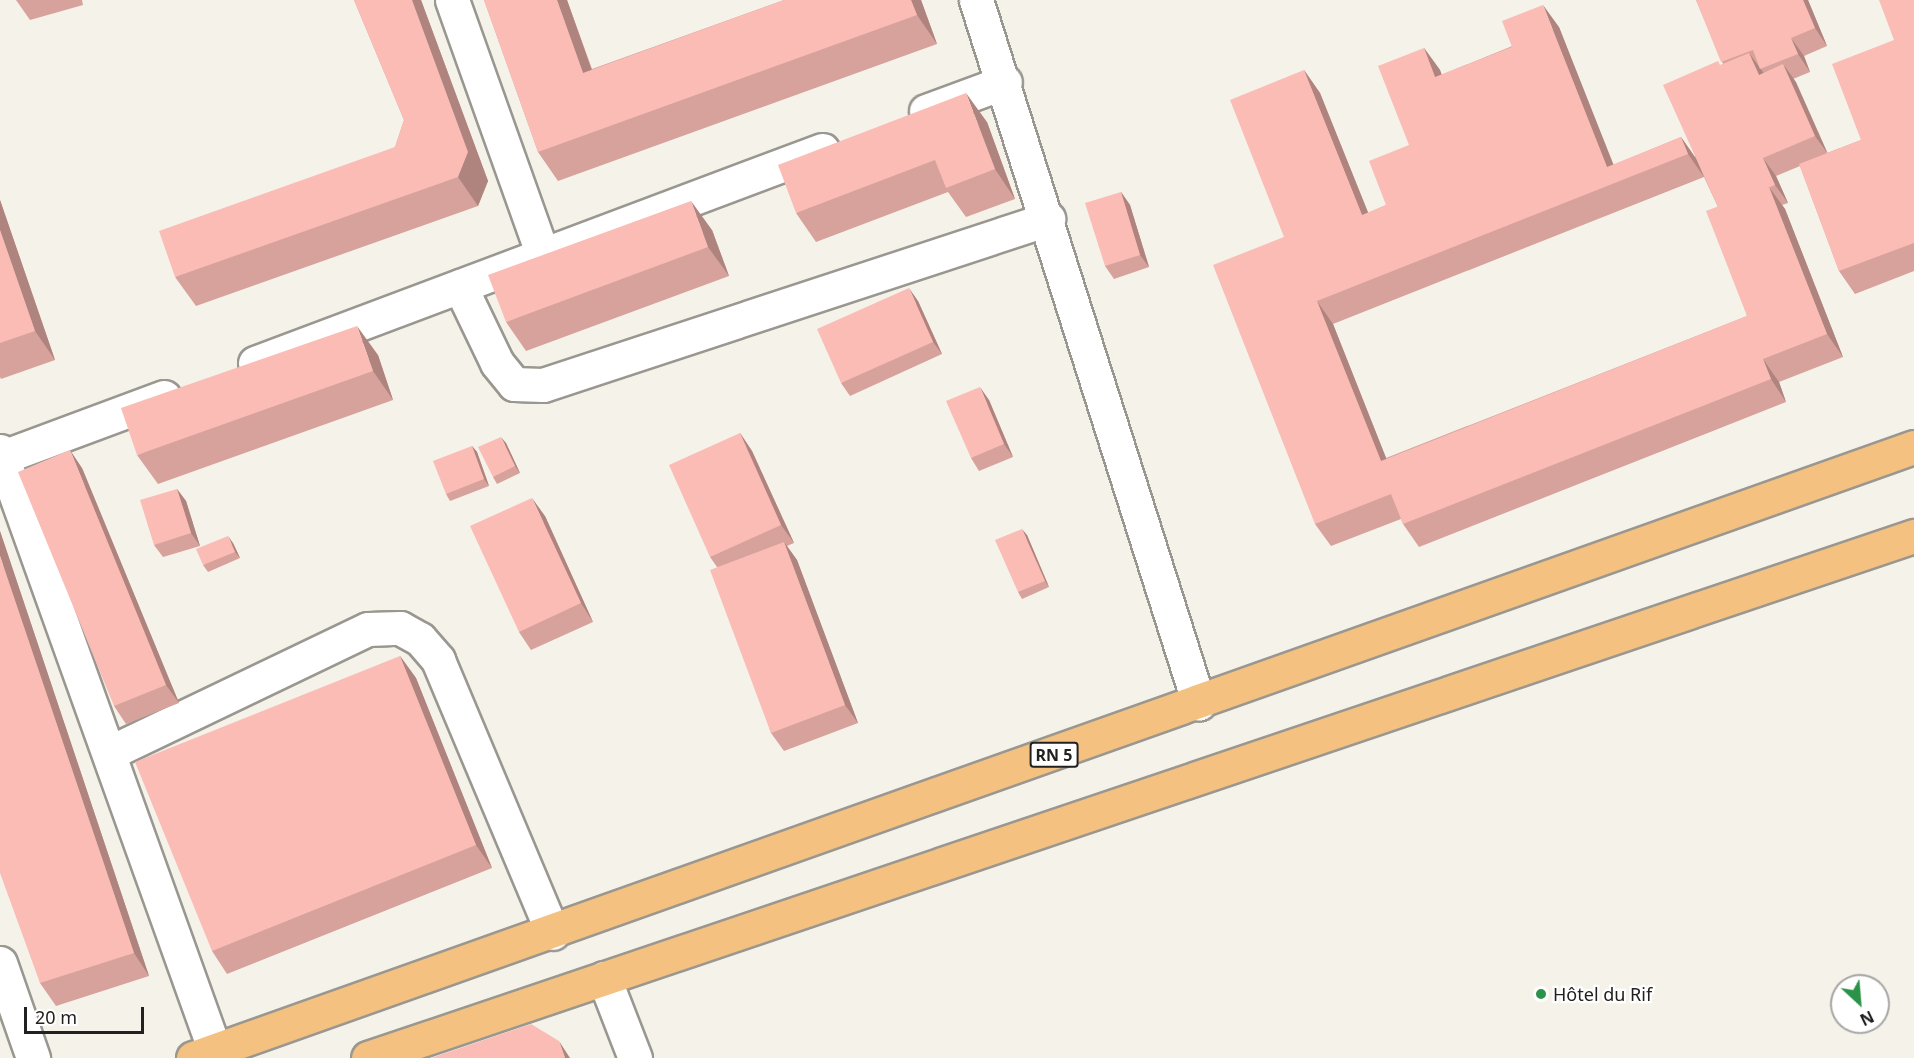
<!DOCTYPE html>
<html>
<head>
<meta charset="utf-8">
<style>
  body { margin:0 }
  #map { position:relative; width:1914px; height:1058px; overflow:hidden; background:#f5f2ea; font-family:"Noto Sans",sans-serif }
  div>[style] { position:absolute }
  .roads { filter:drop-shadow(2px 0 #9a9790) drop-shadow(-2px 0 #9a9790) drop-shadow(0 2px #9a9790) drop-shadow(0 -2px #9a9790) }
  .minor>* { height:33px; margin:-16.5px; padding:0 16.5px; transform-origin:16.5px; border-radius:16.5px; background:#fff }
  .major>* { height:33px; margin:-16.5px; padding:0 16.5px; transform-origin:16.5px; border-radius:16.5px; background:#f4c180 }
  .wall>* { inset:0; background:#d7a29b }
  .shaded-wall>* { inset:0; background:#af847e }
  .building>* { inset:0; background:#fabcb4 }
  .dots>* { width:16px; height:16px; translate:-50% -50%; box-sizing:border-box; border:3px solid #fff; border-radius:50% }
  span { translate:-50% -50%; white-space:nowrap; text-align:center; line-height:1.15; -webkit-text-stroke:4.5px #fff; paint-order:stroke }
  .shield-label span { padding:2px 4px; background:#fff; border:2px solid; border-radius:4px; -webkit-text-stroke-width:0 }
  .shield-label { font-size:16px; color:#22211f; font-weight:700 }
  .poi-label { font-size:18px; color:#22211f }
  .left { translate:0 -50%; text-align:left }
  .north { position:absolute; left:1830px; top:974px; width:60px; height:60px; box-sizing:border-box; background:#fff; border:2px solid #a7a6a5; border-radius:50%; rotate:154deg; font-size:16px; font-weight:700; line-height:24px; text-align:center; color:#22211f }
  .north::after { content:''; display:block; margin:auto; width:21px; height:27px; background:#2b9249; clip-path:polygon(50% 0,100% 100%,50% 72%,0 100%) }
  .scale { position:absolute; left:24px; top:1007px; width:120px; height:27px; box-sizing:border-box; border:3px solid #22211f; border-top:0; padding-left:8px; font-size:18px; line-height:21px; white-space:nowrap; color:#22211f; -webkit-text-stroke:4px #fff; paint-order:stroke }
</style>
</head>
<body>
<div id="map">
  <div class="roads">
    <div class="minor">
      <div style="left:452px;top:0;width:271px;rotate:70.4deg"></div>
      <div style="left:976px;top:0;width:738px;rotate:72.42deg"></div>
      <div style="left:926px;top:111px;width:84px;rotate:-20.2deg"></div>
      <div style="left:460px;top:286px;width:85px;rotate:64.3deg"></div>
      <div style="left:497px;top:363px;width:27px;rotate:51deg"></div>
      <div style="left:514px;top:384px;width:29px;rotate:2deg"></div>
      <div style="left:543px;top:385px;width:532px;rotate:-18.2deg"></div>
      <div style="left:255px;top:363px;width:606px;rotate:-20.59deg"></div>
      <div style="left:0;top:451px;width:637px;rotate:70.29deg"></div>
      <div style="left:0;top:458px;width:175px;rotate:-20.4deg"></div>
      <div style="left:109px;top:753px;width:287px;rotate:-25.6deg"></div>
      <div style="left:368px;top:629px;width:32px;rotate:-2deg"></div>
      <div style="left:400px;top:628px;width:23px;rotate:29deg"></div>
      <div style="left:420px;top:639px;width:28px;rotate:49deg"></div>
      <div style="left:438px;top:660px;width:296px;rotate:67.2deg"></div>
      <div style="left:0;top:963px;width:101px;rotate:70.8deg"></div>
      <div style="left:604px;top:978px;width:86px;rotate:68.8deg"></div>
    </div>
    <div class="major">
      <div style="left:193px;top:1058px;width:1826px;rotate:-19.55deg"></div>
      <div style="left:368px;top:1058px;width:1632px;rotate:-18.66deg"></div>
    </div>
  </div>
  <div class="wall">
    <div style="clip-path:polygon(16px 0,82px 0,83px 5px,30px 20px)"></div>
    <div style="clip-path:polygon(354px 0,421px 0,488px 181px,478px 206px,196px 306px,175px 277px,395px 147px,404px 120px)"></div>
    <div style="clip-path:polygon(484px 0,567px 0,592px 69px,784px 0,921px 0,937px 44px,558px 181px,538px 152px)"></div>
    <div style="clip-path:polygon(evenodd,1696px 0,1808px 0,1827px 46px,1804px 56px,1810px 72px,1793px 79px,1827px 153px,1861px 140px,1894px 40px,1914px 0,1914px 271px,1855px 294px,1839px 271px,1800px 166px,1776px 176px,1788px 203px,1782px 205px,1785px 209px,1843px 357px,1779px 382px,1786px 402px,1419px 547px,1403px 524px,1401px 519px,1331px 546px,1315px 524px,1284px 237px,1304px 70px,1320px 93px,1368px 213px,1386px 205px,1409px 145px,1424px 48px,1440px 70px,1441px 75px,1559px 27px,1613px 165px,1681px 137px,1695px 157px,1721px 65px,1723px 64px,1696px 0,1704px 177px,1718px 207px,1747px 316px,1386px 458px,1333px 324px,1704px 177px)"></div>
    <div style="clip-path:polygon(987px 122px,1015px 199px,966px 217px,948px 192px,816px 242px,796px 213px)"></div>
    <div style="clip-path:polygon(1121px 192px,1130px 205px,1149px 267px,1114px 279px,1105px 266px)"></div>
    <div style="clip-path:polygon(0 200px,55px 360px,1px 379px,0 377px)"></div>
    <div style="clip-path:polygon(712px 230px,729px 276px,526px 351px,506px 322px)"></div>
    <div style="clip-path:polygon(918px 301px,942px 354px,850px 396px,841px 383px)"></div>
    <div style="clip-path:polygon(378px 355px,393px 400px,158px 484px,137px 455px)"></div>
    <div style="clip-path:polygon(989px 400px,1013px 457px,979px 471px,971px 458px)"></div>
    <div style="clip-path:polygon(740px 433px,752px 451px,794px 543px,787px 546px,797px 560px,858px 723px,784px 751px,771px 733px,717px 567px,710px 557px)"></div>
    <div style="clip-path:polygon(506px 443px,520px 473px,497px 484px,493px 477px)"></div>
    <div style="clip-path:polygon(472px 446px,477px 452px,489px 486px,450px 501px,446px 494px)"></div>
    <div style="clip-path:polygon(82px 468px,179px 703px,126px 724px,114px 706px)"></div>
    <div style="clip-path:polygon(177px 489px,186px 501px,200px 546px,163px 557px,154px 545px)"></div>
    <div style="clip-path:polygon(545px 516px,593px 622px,531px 650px,519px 632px)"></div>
    <div style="clip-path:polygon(0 531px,149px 976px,56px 1006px,40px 983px)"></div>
    <div style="clip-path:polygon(1027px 535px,1049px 587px,1022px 599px,1018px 592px)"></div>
    <div style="clip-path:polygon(233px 543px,240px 558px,208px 572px,203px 565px)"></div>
    <div style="clip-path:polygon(400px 656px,416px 678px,492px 868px,227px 974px,212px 951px)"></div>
  </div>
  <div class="shaded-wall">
    <div style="clip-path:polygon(412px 0,421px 0,488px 181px,478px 206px,458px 177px)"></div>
    <div style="clip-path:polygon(557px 0,567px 0,603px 102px,583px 73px)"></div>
    <div style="clip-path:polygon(911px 0,921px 0,937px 44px,917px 15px)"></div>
    <div style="clip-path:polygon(1803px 0,1808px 0,1827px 46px,1815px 28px)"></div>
    <div style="clip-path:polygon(1543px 5px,1559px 27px,1620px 181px,1607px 167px)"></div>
    <div style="clip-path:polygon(1791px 38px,1804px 56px,1810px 72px,1798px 54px)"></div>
    <div style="clip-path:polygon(1424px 48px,1440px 70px,1451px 100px,1435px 77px)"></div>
    <div style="clip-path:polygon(1749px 53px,1763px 72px,1771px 93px,1759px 75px)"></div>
    <div style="clip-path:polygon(1783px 64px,1796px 82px,1828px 154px,1815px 136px)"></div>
    <div style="clip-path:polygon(1304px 70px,1320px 93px,1378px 237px,1362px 215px)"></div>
    <div style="clip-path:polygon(966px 93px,987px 122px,1015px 199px,995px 169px)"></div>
    <div style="clip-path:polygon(1681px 137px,1697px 160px,1704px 177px,1688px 154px)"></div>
    <div style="clip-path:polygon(1763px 158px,1776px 176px,1788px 203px,1775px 185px)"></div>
    <div style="clip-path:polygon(1769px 187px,1785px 209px,1843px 357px,1827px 334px)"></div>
    <div style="clip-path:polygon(1121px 192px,1130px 205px,1149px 267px,1140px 255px)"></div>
    <div style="clip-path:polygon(0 200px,55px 360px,35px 331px,0 230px)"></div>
    <div style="clip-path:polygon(691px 201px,712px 230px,729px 276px,708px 247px)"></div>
    <div style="clip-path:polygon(909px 288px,918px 301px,942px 354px,933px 342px)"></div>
    <div style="clip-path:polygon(1317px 301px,1333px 324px,1396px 483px,1381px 461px)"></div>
    <div style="clip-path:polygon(357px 326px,378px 355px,393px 400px,373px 371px)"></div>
    <div style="clip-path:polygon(1763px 359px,1779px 382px,1786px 402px,1771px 379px)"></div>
    <div style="clip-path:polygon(980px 387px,989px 400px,1013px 457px,1004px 444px)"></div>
    <div style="clip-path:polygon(740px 433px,752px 451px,794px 543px,781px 525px)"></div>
    <div style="clip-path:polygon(501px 437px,506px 443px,520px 473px,515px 466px)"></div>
    <div style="clip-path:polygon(472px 446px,477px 452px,489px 486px,484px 479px)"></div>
    <div style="clip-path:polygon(70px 450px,82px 468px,179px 703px,166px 685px)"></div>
    <div style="clip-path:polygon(177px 489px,186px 501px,200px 546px,191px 533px)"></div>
    <div style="clip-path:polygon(532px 498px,545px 516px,593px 622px,581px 603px)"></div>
    <div style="clip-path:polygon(1022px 529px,1027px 535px,1049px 587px,1045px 581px)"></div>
    <div style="clip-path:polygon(0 531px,149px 976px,134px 953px,0 556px)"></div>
    <div style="clip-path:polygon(228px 536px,233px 543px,240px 558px,235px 552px)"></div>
    <div style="clip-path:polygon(784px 542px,797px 560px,858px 723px,845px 705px)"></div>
    <div style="clip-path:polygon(400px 656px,416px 678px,492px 868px,476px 845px)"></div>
    <div style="clip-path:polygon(559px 1041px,570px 1058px,565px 1058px)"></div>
  </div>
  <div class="building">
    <div style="clip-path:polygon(354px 0,412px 0,468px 152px,458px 177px,175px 277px,159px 231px,395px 147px,404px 120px)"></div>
    <div style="clip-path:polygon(484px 0,557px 0,583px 73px,784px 0,911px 0,917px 15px,538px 152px)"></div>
    <div style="clip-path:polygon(1696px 0,1803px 0,1815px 28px,1791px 38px,1798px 54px,1760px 69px,1753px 50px,1721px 62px)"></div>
    <div style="clip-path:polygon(1879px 0,1914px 0,1914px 243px,1839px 271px,1799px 164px,1861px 140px,1832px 64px,1894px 40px)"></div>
    <div style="clip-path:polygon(1543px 5px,1607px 167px,1681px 137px,1688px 154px,1317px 301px,1381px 461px,1747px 316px,1706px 211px,1769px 187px,1827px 334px,1763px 359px,1771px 379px,1403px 524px,1391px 494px,1315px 524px,1213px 265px,1284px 237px,1230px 100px,1304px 70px,1362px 215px,1386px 205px,1369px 161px,1409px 145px,1378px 66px,1424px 48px,1435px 77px,1512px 47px,1502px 21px)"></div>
    <div style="clip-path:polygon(1749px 53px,1759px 75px,1783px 64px,1815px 136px,1763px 158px,1775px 185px,1718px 207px,1663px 85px,1718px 61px,1720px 65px)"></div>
    <div style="clip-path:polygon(966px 93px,995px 169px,946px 188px,935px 160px,796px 213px,778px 165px)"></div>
    <div style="clip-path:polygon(1121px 192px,1140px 255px,1105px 266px,1085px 203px)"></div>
    <div style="clip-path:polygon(691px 201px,708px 247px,506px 322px,488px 275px)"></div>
    <div style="clip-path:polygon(0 230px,35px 331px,0 343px)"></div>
    <div style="clip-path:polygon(909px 288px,933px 342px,841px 383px,817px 329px)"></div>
    <div style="clip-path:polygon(357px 326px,373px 371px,137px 455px,121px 408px)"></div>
    <div style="clip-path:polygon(980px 387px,1004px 444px,971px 458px,946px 401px)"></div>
    <div style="clip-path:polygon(740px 433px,781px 525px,710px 557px,669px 465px)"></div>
    <div style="clip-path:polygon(501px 437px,515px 466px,493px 477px,478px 447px)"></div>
    <div style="clip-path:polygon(472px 446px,484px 479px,446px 494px,433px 461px)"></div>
    <div style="clip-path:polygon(70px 450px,166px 685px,114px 706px,18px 472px)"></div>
    <div style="clip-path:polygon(177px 489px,191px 533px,154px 545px,140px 500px)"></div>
    <div style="clip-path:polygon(532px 498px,581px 603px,519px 632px,470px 526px)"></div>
    <div style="clip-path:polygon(1022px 529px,1045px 581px,1018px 592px,995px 540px)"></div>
    <div style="clip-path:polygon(228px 536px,235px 552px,203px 565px,196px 549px)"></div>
    <div style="clip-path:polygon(784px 542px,845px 705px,771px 733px,710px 570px)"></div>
    <div style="clip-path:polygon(0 556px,134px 953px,40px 983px,0 873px)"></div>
    <div style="clip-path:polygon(400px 656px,476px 845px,212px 951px,135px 762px)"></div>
    <div style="clip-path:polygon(531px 1024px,559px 1041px,565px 1058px,431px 1058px)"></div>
  </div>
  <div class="dots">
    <div style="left:1541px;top:994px;background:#2b9249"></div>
  </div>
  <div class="shield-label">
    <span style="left:1054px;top:755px">RN 5</span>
  </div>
  <div class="poi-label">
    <span class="left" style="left:1553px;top:994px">Hôtel du Rif</span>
  </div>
  <div class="north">N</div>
  <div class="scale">20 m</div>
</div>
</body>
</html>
